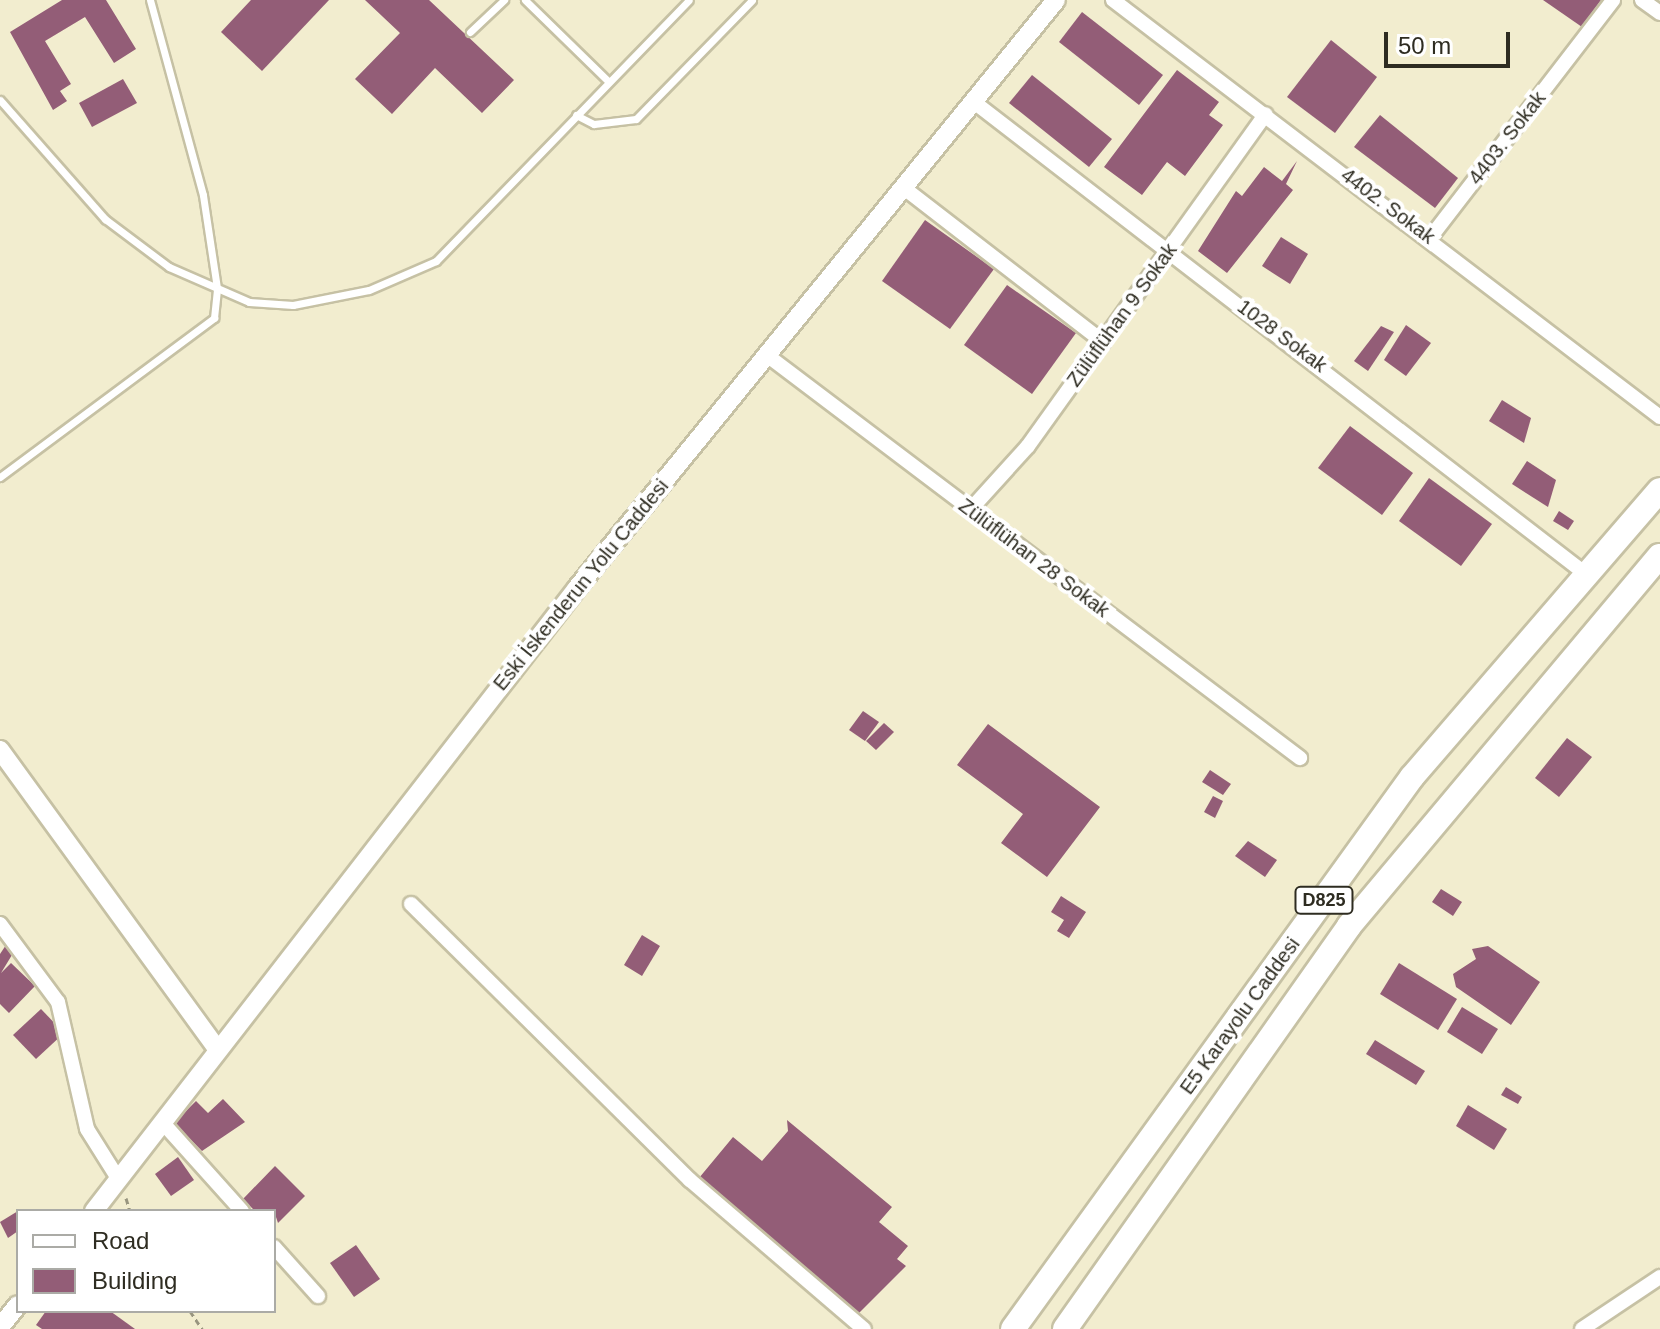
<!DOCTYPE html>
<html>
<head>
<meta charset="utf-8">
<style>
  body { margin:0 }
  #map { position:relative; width:1660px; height:1329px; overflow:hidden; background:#f2edcf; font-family:Helvetica,sans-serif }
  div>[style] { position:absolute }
  .building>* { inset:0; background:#935d77 }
  .path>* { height:3px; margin-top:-1.5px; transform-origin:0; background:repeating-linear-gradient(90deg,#98957f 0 6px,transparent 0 10px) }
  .roads { filter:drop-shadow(2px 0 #c6c1a4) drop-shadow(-2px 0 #c6c1a4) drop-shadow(0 2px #c6c1a4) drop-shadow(0 -2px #c6c1a4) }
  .service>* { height:7px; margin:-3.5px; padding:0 3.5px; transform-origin:3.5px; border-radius:3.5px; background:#fff }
  .minor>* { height:14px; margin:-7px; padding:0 7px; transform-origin:7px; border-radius:7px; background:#fff }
  .tertiary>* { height:18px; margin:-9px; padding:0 9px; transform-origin:9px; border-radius:9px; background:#fff }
  .trunk>* { height:24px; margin:-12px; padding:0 12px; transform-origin:12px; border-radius:12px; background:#fff }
  span { translate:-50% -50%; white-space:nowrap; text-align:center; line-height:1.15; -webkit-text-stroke:8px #fff; paint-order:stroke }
  .shield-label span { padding:2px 6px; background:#fff; border:2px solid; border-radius:6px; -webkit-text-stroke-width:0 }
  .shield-label { font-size:18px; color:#2e2c21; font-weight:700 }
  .street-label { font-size:20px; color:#2e2c21 }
  .legend { position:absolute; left:16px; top:1209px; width:260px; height:104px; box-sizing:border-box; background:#fff; border:2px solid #ababa6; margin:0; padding:10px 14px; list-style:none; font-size:24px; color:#2e2c21 }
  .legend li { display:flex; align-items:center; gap:16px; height:40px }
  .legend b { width:40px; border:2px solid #ababa6 }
  .scale { position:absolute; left:1384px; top:32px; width:126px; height:36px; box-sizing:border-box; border:4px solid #2e2c21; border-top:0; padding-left:10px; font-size:24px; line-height:28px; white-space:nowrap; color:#2e2c21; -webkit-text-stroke:6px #fff; paint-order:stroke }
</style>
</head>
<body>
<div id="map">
  <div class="building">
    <div style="clip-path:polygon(62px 0,106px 0,136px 49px,114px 63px,85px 17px,45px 41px,71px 84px,60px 91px,67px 101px,53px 110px,10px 32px)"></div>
    <div style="clip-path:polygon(251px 0,329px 0,262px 71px,221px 32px)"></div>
    <div style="clip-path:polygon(365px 0,429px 0,514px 80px,482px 113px,435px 68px,392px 114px,355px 79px,400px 33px)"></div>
    <div style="clip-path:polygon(1543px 0,1601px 0,1582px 27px)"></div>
    <div style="clip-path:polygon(1082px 12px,1163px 75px,1139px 105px,1059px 42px)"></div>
    <div style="clip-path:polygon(1331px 40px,1377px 77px,1335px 133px,1287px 97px)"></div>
    <div style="clip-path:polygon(1177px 70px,1219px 102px,1209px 115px,1223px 125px,1185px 176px,1167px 162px,1142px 195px,1104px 167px)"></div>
    <div style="clip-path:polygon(1032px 75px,1112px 139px,1089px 167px,1009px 103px)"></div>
    <div style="clip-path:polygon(123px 79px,137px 103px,92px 127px,79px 103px)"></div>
    <div style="clip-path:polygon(1380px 115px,1458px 178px,1435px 208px,1354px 147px)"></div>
    <div style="clip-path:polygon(1297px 161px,1286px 184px,1293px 190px,1227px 273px,1198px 251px,1236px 191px,1242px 196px,1264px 167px,1282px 181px)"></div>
    <div style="clip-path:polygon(925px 220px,994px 269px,950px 329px,882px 281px)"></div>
    <div style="clip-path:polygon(1281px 237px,1308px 254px,1290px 284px,1262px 266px)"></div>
    <div style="clip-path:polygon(1007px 285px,1076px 333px,1032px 394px,964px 345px)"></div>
    <div style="clip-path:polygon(1406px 325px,1431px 343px,1406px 376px,1384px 360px)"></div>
    <div style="clip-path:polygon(1381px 326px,1394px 332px,1368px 371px,1354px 361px)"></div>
    <div style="clip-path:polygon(1502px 400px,1531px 418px,1524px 443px,1489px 421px)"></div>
    <div style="clip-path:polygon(1350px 426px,1413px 473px,1382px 515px,1318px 468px)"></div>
    <div style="clip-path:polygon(1527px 461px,1556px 480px,1548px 507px,1512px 484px)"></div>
    <div style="clip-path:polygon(1429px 478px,1492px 524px,1461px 566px,1399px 521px)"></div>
    <div style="clip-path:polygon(1559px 511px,1574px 521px,1568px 530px,1553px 521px)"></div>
    <div style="clip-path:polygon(863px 711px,879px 722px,865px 741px,849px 730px)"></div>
    <div style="clip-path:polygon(884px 723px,894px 732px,876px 750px,866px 741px)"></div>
    <div style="clip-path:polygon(988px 724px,1100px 807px,1047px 877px,1001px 843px,1023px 814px,957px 765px)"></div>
    <div style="clip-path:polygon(1567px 738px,1592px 757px,1559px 797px,1535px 778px)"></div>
    <div style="clip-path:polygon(1210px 770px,1231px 784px,1223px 795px,1202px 782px)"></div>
    <div style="clip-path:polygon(1213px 796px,1223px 801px,1215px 818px,1204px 812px)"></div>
    <div style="clip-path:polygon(1248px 841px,1277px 860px,1265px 877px,1235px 856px)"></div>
    <div style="clip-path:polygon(1441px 889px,1462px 902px,1453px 916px,1432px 902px)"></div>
    <div style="clip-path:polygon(1061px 896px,1086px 912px,1069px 938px,1057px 931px,1064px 920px,1051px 912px)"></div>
    <div style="clip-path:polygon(642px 935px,660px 946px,642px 976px,624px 965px)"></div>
    <div style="clip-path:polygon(6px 945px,15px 950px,1px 973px,11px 963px,35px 986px,9px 1013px,0 1004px,0 954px)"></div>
    <div style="clip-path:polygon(1488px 946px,1540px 982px,1511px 1025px,1456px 987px,1453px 974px,1476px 959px,1472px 949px)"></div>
    <div style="clip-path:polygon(1399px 963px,1457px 999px,1438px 1030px,1380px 994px)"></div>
    <div style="clip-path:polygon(1462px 1007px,1498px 1029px,1482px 1054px,1447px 1032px)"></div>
    <div style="clip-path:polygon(41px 1009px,64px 1033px,36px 1059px,13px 1035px)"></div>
    <div style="clip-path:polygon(1375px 1040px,1425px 1071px,1416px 1085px,1366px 1054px)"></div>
    <div style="clip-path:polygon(1506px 1087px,1522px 1097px,1518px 1104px,1501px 1095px)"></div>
    <div style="clip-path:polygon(223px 1099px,245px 1122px,202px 1151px,174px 1123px,196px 1101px,208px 1113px)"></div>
    <div style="clip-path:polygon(1468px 1105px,1507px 1129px,1494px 1150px,1456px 1126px)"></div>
    <div style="clip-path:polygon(787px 1120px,892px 1207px,879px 1222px,908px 1246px,897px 1259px,906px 1266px,857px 1315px,699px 1178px,733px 1137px,762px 1161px,788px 1131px)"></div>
    <div style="clip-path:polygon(178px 1157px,194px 1180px,171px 1196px,155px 1174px)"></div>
    <div style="clip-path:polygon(275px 1166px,305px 1196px,278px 1223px,274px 1211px,255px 1211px,243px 1199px)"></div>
    <div style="clip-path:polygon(18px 1211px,18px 1231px,8px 1238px,0 1222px)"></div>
    <div style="clip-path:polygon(356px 1245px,380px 1279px,354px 1297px,330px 1263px)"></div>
    <div style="clip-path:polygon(46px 1311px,110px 1311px,135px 1329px,42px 1329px,36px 1325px)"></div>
  </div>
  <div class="path">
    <div style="left:126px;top:1198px;width:14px;rotate:73deg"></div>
    <div style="left:190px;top:1311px;width:22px;rotate:56deg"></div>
  </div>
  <div class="roads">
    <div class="service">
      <div style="left:525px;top:0;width:117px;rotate:44.3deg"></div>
      <div style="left:470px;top:32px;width:47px;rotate:-43.3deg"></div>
      <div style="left:0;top:100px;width:159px;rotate:48.6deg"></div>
      <div style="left:105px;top:219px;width:80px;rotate:36.9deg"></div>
      <div style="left:169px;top:267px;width:87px;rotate:23.6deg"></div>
      <div style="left:249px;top:302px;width:44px;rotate:3.9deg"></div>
      <div style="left:293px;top:305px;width:77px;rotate:-11.2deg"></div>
      <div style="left:369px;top:290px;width:73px;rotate:-23.4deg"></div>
      <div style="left:436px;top:261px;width:363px;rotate:-45.9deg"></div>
      <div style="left:576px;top:115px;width:20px;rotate:27deg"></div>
      <div style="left:594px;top:124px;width:42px;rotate:-6.8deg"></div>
      <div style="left:636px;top:119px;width:166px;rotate:-45.7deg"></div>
      <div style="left:0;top:477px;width:267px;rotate:-36.6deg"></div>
      <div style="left:214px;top:318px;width:30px;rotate:-84deg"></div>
      <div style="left:217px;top:288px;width:94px;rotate:-98.6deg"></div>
      <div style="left:203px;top:195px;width:202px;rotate:-105.2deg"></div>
    </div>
    <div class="minor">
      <div style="left:1113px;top:0;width:688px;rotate:37.32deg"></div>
      <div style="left:1642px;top:0;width:22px;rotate:36deg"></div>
      <div style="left:974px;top:102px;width:774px;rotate:37.65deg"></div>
      <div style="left:904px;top:188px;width:252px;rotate:37.7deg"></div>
      <div style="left:1430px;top:238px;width:300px;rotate:-52.4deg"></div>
      <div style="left:768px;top:356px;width:667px;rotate:37.08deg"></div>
      <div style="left:970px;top:510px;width:86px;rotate:-47.8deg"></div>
      <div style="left:1028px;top:446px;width:408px;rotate:-54.4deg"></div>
      <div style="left:411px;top:904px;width:392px;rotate:44.7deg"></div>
      <div style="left:690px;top:1180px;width:229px;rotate:40.6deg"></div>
      <div style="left:0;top:924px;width:97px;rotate:53.4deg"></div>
      <div style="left:58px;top:1002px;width:130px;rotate:77.1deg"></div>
      <div style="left:87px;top:1129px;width:60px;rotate:57.9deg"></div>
      <div style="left:163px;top:1123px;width:118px;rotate:48.1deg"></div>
      <div style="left:274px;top:1247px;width:66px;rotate:48.1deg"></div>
      <div style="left:1582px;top:1329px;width:94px;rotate:-33.7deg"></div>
    </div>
    <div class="tertiary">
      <div style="left:0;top:750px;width:369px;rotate:54deg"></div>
      <div style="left:94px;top:1211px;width:788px;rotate:-52.21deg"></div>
      <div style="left:577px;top:588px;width:758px;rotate:-50.83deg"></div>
      <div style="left:0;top:1327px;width:28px;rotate:-51deg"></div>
    </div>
    <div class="trunk">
      <div style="left:1013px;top:1329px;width:681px;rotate:-54.14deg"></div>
      <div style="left:1412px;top:777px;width:379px;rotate:-49.2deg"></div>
      <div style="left:1065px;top:1329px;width:493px;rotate:-54.8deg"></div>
      <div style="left:1349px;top:926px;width:483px;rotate:-50deg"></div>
    </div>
  </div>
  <div class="shield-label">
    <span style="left:1324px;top:900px">D825</span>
  </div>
  <div class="street-label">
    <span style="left:1507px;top:138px;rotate:-52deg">4403. Sokak</span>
    <span style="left:1388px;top:206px;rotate:37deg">4402. Sokak</span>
    <span style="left:1122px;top:315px;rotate:-54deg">Zülüflühan 9 Sokak</span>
    <span style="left:1282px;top:336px;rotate:37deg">1028 Sokak</span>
    <span style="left:1034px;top:558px;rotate:37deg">Zülüflühan 28 Sokak</span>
    <span style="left:581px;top:585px;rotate:-51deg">Eski İskenderun Yolu Caddesi</span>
    <span style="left:1240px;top:1016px;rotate:-54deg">E5 Karayolu Caddesi</span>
  </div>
  <ul class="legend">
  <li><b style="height:10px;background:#fff"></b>Road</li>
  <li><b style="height:22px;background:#935d77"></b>Building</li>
  </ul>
  <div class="scale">50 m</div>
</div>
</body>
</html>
